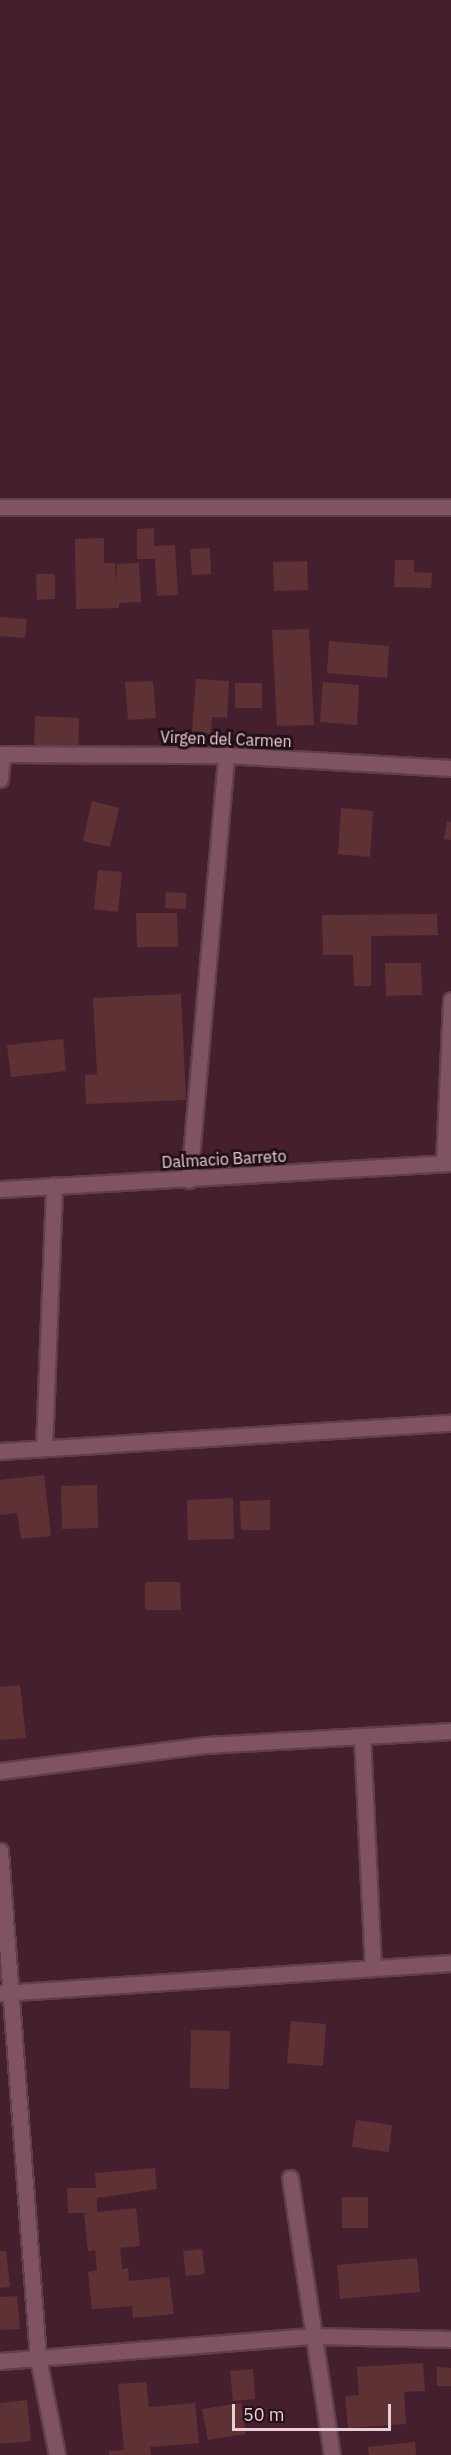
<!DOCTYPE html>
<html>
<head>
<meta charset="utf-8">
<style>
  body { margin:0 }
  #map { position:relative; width:451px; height:2455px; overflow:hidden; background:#461f2e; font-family:"IBM Plex Sans",sans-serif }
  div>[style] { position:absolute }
  .building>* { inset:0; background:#5e3235 }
  .roads { filter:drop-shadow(2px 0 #603e4c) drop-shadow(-2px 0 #603e4c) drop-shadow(0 2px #603e4c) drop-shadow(0 -2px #603e4c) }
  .minor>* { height:15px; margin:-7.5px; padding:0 7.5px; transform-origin:7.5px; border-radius:7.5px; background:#805363 }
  span { translate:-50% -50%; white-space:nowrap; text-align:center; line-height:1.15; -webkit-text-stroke:6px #221016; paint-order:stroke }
  .street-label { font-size:16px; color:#e9ced6 }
  .scale { position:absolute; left:232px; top:2404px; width:159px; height:27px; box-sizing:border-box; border:3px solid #e9ced6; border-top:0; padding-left:8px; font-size:18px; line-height:21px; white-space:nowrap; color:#e9ced6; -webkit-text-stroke:4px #221016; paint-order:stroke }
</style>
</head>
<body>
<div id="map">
  <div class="building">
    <div style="clip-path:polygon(154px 528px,154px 546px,175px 545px,178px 595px,157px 596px,155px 559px,137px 559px,137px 529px)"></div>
    <div style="clip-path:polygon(104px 538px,104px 563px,115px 563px,116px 584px,117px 564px,139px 563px,141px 602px,119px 603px,119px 608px,76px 609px,75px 539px)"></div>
    <div style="clip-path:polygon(210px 548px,211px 574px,192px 575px,190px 549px)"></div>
    <div style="clip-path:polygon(395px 560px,414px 560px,414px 572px,432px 573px,431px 588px,394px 587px)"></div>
    <div style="clip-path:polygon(307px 561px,308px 590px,274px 591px,273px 562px)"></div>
    <div style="clip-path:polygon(36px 574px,55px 574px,55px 599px,37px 600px)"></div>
    <div style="clip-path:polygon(0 617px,27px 619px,25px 638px,0 636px)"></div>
    <div style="clip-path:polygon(309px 629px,314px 725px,277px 726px,272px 630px)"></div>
    <div style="clip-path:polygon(329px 641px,389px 646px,387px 678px,327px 673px)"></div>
    <div style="clip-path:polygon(196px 679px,229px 681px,227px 718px,212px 717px,211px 734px,192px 732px)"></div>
    <div style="clip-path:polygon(153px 681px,156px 718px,128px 720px,125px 682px)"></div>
    <div style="clip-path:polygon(323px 682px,359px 685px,357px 725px,320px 722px)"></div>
    <div style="clip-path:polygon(235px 683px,262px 683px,262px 708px,235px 708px)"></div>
    <div style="clip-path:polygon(35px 716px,79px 718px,78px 750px,34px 748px)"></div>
    <div style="clip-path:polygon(92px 801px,119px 808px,110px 847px,83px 841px)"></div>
    <div style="clip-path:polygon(341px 808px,373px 811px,370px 857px,338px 854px)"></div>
    <div style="clip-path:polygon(447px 821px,451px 822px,451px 840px,444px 839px)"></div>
    <div style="clip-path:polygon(98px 870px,122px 872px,118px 912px,94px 909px)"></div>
    <div style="clip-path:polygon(166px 892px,186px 893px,186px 909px,165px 908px)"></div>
    <div style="clip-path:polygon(136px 913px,177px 913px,178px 947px,137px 947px)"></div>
    <div style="clip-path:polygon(437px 914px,438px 935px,371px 936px,371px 986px,354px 986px,353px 955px,323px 955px,322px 915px)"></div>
    <div style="clip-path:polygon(385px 963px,421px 963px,422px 995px,386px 996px)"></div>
    <div style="clip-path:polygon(181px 994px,186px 1100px,86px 1104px,85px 1075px,97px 1074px,93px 998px)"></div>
    <div style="clip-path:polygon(63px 1039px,66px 1071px,11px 1077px,7px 1045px)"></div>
    <div style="clip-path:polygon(44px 1475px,51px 1536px,21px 1539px,17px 1513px,0 1515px,0 1480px)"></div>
    <div style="clip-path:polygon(97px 1485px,98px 1528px,62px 1529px,61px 1486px)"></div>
    <div style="clip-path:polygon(233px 1498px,234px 1539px,188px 1540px,187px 1500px)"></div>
    <div style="clip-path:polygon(270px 1500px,270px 1530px,241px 1530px,240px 1501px)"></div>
    <div style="clip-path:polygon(145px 1582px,180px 1582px,181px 1610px,145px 1610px)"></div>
    <div style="clip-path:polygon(20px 1685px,26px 1738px,0 1740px,0 1687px)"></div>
    <div style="clip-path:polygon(291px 2021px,326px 2024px,323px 2066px,287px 2063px)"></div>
    <div style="clip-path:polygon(191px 2030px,230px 2031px,229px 2089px,190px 2088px)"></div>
    <div style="clip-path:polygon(356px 2120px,392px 2125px,389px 2152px,352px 2147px)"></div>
    <div style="clip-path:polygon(155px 2168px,157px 2189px,97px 2198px,97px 2212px,136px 2208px,140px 2246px,120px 2248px,122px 2269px,128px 2268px,129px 2281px,169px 2277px,174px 2314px,133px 2318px,132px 2306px,92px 2309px,88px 2272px,97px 2270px,95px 2250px,88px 2251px,84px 2214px,93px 2213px,68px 2213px,67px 2188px,96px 2188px,95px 2173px)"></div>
    <div style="clip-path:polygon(342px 2197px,368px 2197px,368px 2228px,342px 2228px)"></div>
    <div style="clip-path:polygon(202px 2249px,205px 2274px,186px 2276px,183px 2251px)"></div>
    <div style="clip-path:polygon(0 2251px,6px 2251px,10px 2287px,0 2288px)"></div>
    <div style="clip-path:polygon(417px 2258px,420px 2292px,340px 2299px,337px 2265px)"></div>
    <div style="clip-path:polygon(17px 2296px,20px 2329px,0 2330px,0 2297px)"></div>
    <div style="clip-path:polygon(423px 2363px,425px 2391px,404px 2392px,406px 2424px,348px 2428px,345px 2396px,359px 2395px,357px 2367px)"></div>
    <div style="clip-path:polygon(437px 2367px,451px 2368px,451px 2386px,437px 2386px)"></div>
    <div style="clip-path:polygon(253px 2369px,255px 2399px,233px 2401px,230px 2371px)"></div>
    <div style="clip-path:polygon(146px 2382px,149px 2407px,195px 2403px,199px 2443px,150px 2447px,151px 2455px,109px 2455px,109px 2451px,124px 2450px,118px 2384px)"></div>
    <div style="clip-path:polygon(27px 2400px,31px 2441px,0 2444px,0 2403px)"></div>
    <div style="clip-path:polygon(241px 2403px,246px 2434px,208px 2440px,202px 2409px)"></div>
    <div style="clip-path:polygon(415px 2442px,416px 2455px,369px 2455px,368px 2447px)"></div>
  </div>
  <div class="roads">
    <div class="minor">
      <div style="left:0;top:507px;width:451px"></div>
      <div style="left:0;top:754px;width:226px;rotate:0.3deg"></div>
      <div style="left:226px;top:755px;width:225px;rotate:3.3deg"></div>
      <div style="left:0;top:779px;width:25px;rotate:-85deg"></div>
      <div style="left:444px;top:1163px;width:163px;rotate:-87.5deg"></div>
      <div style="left:189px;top:1180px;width:427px;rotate:-85deg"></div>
      <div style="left:0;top:1189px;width:452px;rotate:-3.3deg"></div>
      <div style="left:44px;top:1448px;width:263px;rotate:-87.8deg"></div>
      <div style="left:0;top:1451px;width:452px;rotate:-3.6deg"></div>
      <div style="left:362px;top:1736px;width:232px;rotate:87.3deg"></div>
      <div style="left:0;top:1771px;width:208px;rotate:-7.2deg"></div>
      <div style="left:206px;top:1745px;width:245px;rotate:-3.3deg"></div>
      <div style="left:0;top:1851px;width:508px;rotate:85.71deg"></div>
      <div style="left:38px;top:2358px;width:99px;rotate:78.9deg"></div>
      <div style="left:0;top:1993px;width:452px;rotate:-3.8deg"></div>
      <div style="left:290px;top:2178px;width:280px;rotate:81.4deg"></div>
      <div style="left:0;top:2361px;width:315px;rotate:-4.6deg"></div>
      <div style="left:314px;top:2336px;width:137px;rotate:1.3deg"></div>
    </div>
  </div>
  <div class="street-label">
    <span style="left:226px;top:739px;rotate:2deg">Virgen del Carmen</span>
    <span style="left:224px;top:1159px;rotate:-3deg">Dalmacio Barreto</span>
  </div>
  <div class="scale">50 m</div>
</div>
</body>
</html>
